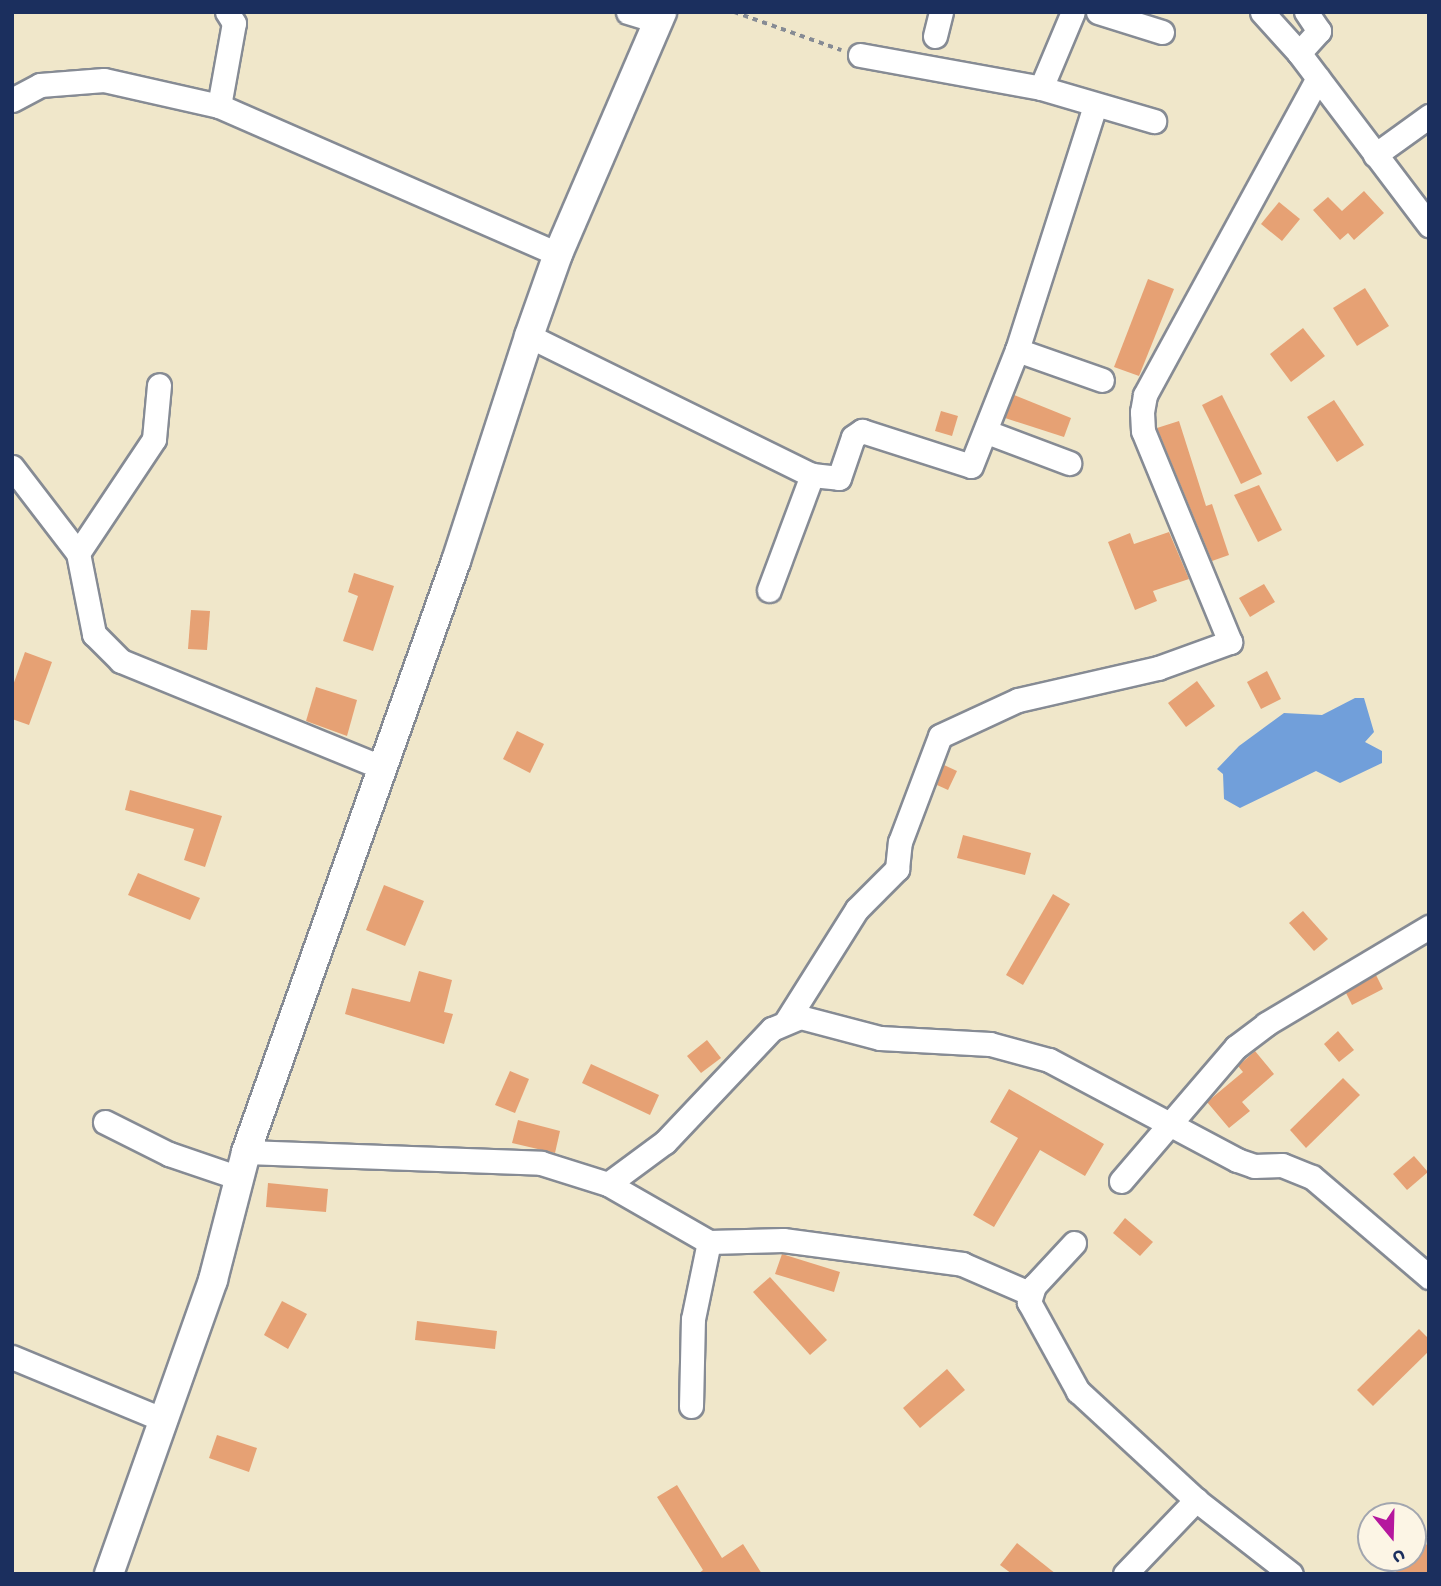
<!DOCTYPE html>
<html>
<head>
<meta charset="utf-8">
<style>
  body { margin:0 }
  #map { position:relative; width:1441px; height:1586px; overflow:hidden; background:#f0e7ca; font-family:"Gochi Hand",sans-serif }
  div>[style] { position:absolute }
  .water>* { inset:0; background:#719fda }
  .building>* { inset:0; background:#e6a174 }
  .path>* { height:3.5px; margin-top:-1.75px; transform-origin:0; background:repeating-linear-gradient(90deg,#868b94 0 5px,transparent 0 10px) }
  .roads { filter:drop-shadow(2px 0 #868b94) drop-shadow(-2px 0 #868b94) drop-shadow(0 2px #868b94) drop-shadow(0 -2px #868b94) }
  .minor>* { height:23px; margin:-11.5px; padding:0 11.5px; transform-origin:11.5px; border-radius:11.5px; background:#fff }
  .tertiary>* { height:28px; margin:-14px; padding:0 14px; transform-origin:14px; border-radius:14px; background:#fff }
  span { translate:-50% -50%; white-space:nowrap; text-align:center; line-height:1.15; -webkit-text-stroke:5px #fcf5e5; paint-order:stroke }
  .frame { position:absolute; inset:0; border:14px solid #1b2f5e; pointer-events:none }
  .north { position:absolute; left:1357px; top:1502px; width:70px; height:70px; box-sizing:border-box; background:#fcf5e5; border:2px solid #a2a6af; border-radius:50%; rotate:161deg; font-size:19px; font-weight:700; line-height:28px; text-align:center; color:#1b2f5e }
  .north::after { content:''; display:block; margin:auto; width:24px; height:32px; background:#b5179e; clip-path:polygon(50% 0,100% 100%,50% 72%,0 100%) }
</style>
</head>
<body>
<div id="map">
  <div class="water">
    <div style="clip-path:polygon(1355px 698px,1364px 698px,1374px 732px,1365px 742px,1382px 751px,1382px 763px,1340px 783px,1316px 771px,1240px 808px,1224px 799px,1223px 774px,1217px 769px,1239px 746px,1284px 713px,1322px 715px)"></div>
  </div>
  <div class="building">
    <div style="clip-path:polygon(1364px 191px,1384px 213px,1354px 240px,1348px 233px,1340px 240px,1313px 210px,1328px 197px,1342px 211px)"></div>
    <div style="clip-path:polygon(1279px 202px,1300px 219px,1282px 241px,1261px 224px)"></div>
    <div style="clip-path:polygon(1148px 279px,1174px 289px,1139px 376px,1114px 367px)"></div>
    <div style="clip-path:polygon(1365px 288px,1389px 326px,1357px 346px,1333px 308px)"></div>
    <div style="clip-path:polygon(1303px 328px,1325px 356px,1291px 382px,1270px 354px)"></div>
    <div style="clip-path:polygon(1014px 395px,1071px 418px,1064px 437px,1005px 418px)"></div>
    <div style="clip-path:polygon(1222px 395px,1262px 474px,1241px 484px,1202px 405px)"></div>
    <div style="clip-path:polygon(1334px 400px,1364px 445px,1337px 462px,1307px 417px)"></div>
    <div style="clip-path:polygon(941px 411px,958px 416px,952px 436px,935px 431px)"></div>
    <div style="clip-path:polygon(1179px 421px,1206px 506px,1212px 504px,1229px 555px,1212px 561px,1157px 428px)"></div>
    <div style="clip-path:polygon(1259px 485px,1282px 530px,1258px 542px,1234px 495px)"></div>
    <div style="clip-path:polygon(1169px 532px,1189px 579px,1153px 591px,1157px 601px,1135px 610px,1108px 542px,1130px 533px,1134px 544px)"></div>
    <div style="clip-path:polygon(354px 573px,394px 586px,373px 651px,343px 641px,358px 596px,348px 592px)"></div>
    <div style="clip-path:polygon(1264px 584px,1275px 602px,1250px 617px,1239px 598px)"></div>
    <div style="clip-path:polygon(191px 610px,210px 611px,207px 650px,188px 649px)"></div>
    <div style="clip-path:polygon(25px 652px,52px 662px,29px 725px,12px 719px,12px 688px)"></div>
    <div style="clip-path:polygon(1267px 671px,1281px 699px,1261px 709px,1247px 682px)"></div>
    <div style="clip-path:polygon(1197px 681px,1215px 706px,1186px 727px,1168px 703px)"></div>
    <div style="clip-path:polygon(316px 687px,357px 700px,347px 736px,306px 721px)"></div>
    <div style="clip-path:polygon(517px 731px,544px 744px,530px 773px,503px 759px)"></div>
    <div style="clip-path:polygon(944px 765px,957px 771px,948px 790px,937px 785px)"></div>
    <div style="clip-path:polygon(130px 790px,222px 816px,205px 867px,184px 860px,194px 829px,125px 810px)"></div>
    <div style="clip-path:polygon(963px 835px,1031px 853px,1025px 875px,957px 858px)"></div>
    <div style="clip-path:polygon(138px 873px,200px 898px,190px 920px,128px 895px)"></div>
    <div style="clip-path:polygon(384px 885px,424px 901px,405px 946px,366px 930px)"></div>
    <div style="clip-path:polygon(1053px 894px,1070px 904px,1023px 985px,1006px 975px)"></div>
    <div style="clip-path:polygon(1303px 911px,1328px 939px,1314px 951px,1289px 923px)"></div>
    <div style="clip-path:polygon(419px 971px,452px 980px,444px 1012px,453px 1014px,444px 1044px,345px 1014px,352px 988px,410px 1002px)"></div>
    <div style="clip-path:polygon(1376px 975px,1383px 989px,1352px 1005px,1346px 993px)"></div>
    <div style="clip-path:polygon(1338px 1031px,1354px 1050px,1339px 1062px,1324px 1044px)"></div>
    <div style="clip-path:polygon(707px 1040px,721px 1058px,701px 1073px,687px 1056px)"></div>
    <div style="clip-path:polygon(1255px 1051px,1274px 1074px,1242px 1102px,1250px 1111px,1229px 1128px,1207px 1102px,1243px 1072px,1238px 1066px)"></div>
    <div style="clip-path:polygon(591px 1064px,659px 1095px,650px 1115px,582px 1083px)"></div>
    <div style="clip-path:polygon(510px 1071px,529px 1079px,515px 1113px,495px 1105px)"></div>
    <div style="clip-path:polygon(1343px 1078px,1360px 1095px,1306px 1148px,1290px 1130px)"></div>
    <div style="clip-path:polygon(1009px 1089px,1104px 1144px,1085px 1176px,1040px 1150px,994px 1227px,973px 1215px,1018px 1138px,990px 1122px)"></div>
    <div style="clip-path:polygon(518px 1120px,560px 1131px,555px 1153px,512px 1143px)"></div>
    <div style="clip-path:polygon(1414px 1156px,1428px 1172px,1407px 1190px,1393px 1174px)"></div>
    <div style="clip-path:polygon(268px 1183px,328px 1189px,326px 1212px,266px 1207px)"></div>
    <div style="clip-path:polygon(1125px 1218px,1153px 1242px,1140px 1256px,1113px 1233px)"></div>
    <div style="clip-path:polygon(782px 1254px,840px 1272px,834px 1292px,775px 1274px)"></div>
    <div style="clip-path:polygon(770px 1277px,827px 1340px,810px 1355px,753px 1292px)"></div>
    <div style="clip-path:polygon(282px 1301px,307px 1314px,288px 1349px,264px 1335px)"></div>
    <div style="clip-path:polygon(417px 1321px,497px 1331px,495px 1349px,415px 1340px)"></div>
    <div style="clip-path:polygon(1419px 1329px,1429px 1339px,1429px 1351px,1373px 1406px,1357px 1390px)"></div>
    <div style="clip-path:polygon(947px 1369px,965px 1390px,920px 1428px,903px 1408px)"></div>
    <div style="clip-path:polygon(217px 1435px,257px 1448px,249px 1472px,209px 1458px)"></div>
    <div style="clip-path:polygon(677px 1485px,722px 1558px,743px 1544px,762px 1574px,698px 1574px,703px 1570px,657px 1497px)"></div>
    <div style="clip-path:polygon(1429px 1542px,1429px 1574px,1393px 1574px,1413px 1558px)"></div>
    <div style="clip-path:polygon(1017px 1543px,1056px 1574px,1012px 1574px,1000px 1565px)"></div>
  </div>
  <div class="path">
    <div style="left:734px;top:12px;width:114px;rotate:19.6deg"></div>
  </div>
  <div class="roads">
    <div class="minor">
      <div style="left:628px;top:12px;width:31px;rotate:17deg"></div>
      <div style="left:1098px;top:12px;width:67px;rotate:17.4deg"></div>
      <div style="left:1262px;top:12px;width:55px;rotate:47.9deg"></div>
      <div style="left:1299px;top:53px;width:216px;rotate:52.9deg"></div>
      <div style="left:935px;top:36px;width:25px;rotate:-76deg"></div>
      <div style="left:1299px;top:53px;width:30px;rotate:-48deg"></div>
      <div style="left:1319px;top:31px;width:23px;rotate:-124deg"></div>
      <div style="left:860px;top:55px;width:184px;rotate:10.3deg"></div>
      <div style="left:1041px;top:88px;width:118px;rotate:16.3deg"></div>
      <div style="left:1041px;top:88px;width:82px;rotate:-67.2deg"></div>
      <div style="left:12px;top:100px;width:32px;rotate:-28deg"></div>
      <div style="left:40px;top:85px;width:64px;rotate:-4.5deg"></div>
      <div style="left:104px;top:80px;width:118px;rotate:12.7deg"></div>
      <div style="left:219px;top:106px;width:370px;rotate:23.6deg"></div>
      <div style="left:219px;top:106px;width:84px;rotate:-79.8deg"></div>
      <div style="left:234px;top:23px;width:13px;rotate:-122deg"></div>
      <div style="left:1375px;top:155px;width:67px;rotate:-35.8deg"></div>
      <div style="left:529px;top:336px;width:315px;rotate:26.2deg"></div>
      <div style="left:812px;top:475px;width:27px;rotate:6deg"></div>
      <div style="left:839px;top:478px;width:43px;rotate:-71.1deg"></div>
      <div style="left:853px;top:437px;width:11px;rotate:-34deg"></div>
      <div style="left:862px;top:431px;width:114px;rotate:17.8deg"></div>
      <div style="left:971px;top:466px;width:125px;rotate:-68.4deg"></div>
      <div style="left:1017px;top:350px;width:257px;rotate:-72.3deg"></div>
      <div style="left:1017px;top:350px;width:90px;rotate:19.4deg"></div>
      <div style="left:987px;top:432px;width:88px;rotate:20.7deg"></div>
      <div style="left:12px;top:467px;width:108px;rotate:52.5deg"></div>
      <div style="left:78px;top:553px;width:83px;rotate:78.8deg"></div>
      <div style="left:94px;top:634px;width:38px;rotate:45deg"></div>
      <div style="left:121px;top:661px;width:281px;rotate:22.2deg"></div>
      <div style="left:78px;top:553px;width:137px;rotate:-56.3deg"></div>
      <div style="left:154px;top:439px;width:54px;rotate:-84.7deg"></div>
      <div style="left:769px;top:590px;width:123px;rotate:-69.5deg"></div>
      <div style="left:787px;top:1020px;width:131px;rotate:-57.8deg"></div>
      <div style="left:857px;top:909px;width:57px;rotate:-45deg"></div>
      <div style="left:897px;top:869px;width:27px;rotate:-84deg"></div>
      <div style="left:900px;top:842px;width:113px;rotate:-69.3deg"></div>
      <div style="left:940px;top:736px;width:86px;rotate:-24.8deg"></div>
      <div style="left:1018px;top:700px;width:144px;rotate:-12.9deg"></div>
      <div style="left:1158px;top:668px;width:77px;rotate:-19.9deg"></div>
      <div style="left:1230px;top:642px;width:228px;rotate:-112.4deg"></div>
      <div style="left:1143px;top:431px;width:19px;rotate:-93deg"></div>
      <div style="left:1142px;top:412px;width:17px;rotate:-80deg"></div>
      <div style="left:1145px;top:395px;width:361px;rotate:-61.4deg"></div>
      <div style="left:105px;top:1122px;width:72px;rotate:26.6deg"></div>
      <div style="left:169px;top:1154px;width:74px;rotate:18.9deg"></div>
      <div style="left:246px;top:1152px;width:295px;rotate:2.1deg"></div>
      <div style="left:541px;top:1163px;width:70px;rotate:17.4deg"></div>
      <div style="left:608px;top:1184px;width:116px;rotate:29.9deg"></div>
      <div style="left:709px;top:1242px;width:74px;rotate:-1.5deg"></div>
      <div style="left:783px;top:1240px;width:181px;rotate:7.6deg"></div>
      <div style="left:962px;top:1264px;width:73px;rotate:23.4deg"></div>
      <div style="left:1121px;top:1181px;width:177px;rotate:-49.4deg"></div>
      <div style="left:1236px;top:1047px;width:38px;rotate:-37deg"></div>
      <div style="left:1266px;top:1024px;width:190px;rotate:-30.8deg"></div>
      <div style="left:608px;top:1184px;width:71px;rotate:-36.4deg"></div>
      <div style="left:665px;top:1142px;width:156px;rotate:-46.6deg"></div>
      <div style="left:772px;top:1029px;width:30px;rotate:-23deg"></div>
      <div style="left:800px;top:1017px;width:83px;rotate:14.7deg"></div>
      <div style="left:880px;top:1038px;width:110px;rotate:3.1deg"></div>
      <div style="left:990px;top:1044px;width:61px;rotate:15.2deg"></div>
      <div style="left:1049px;top:1060px;width:213px;rotate:28deg"></div>
      <div style="left:1237px;top:1160px;width:18px;rotate:19deg"></div>
      <div style="left:1254px;top:1166px;width:28px;rotate:-2deg"></div>
      <div style="left:1282px;top:1165px;width:32px;rotate:22deg"></div>
      <div style="left:1312px;top:1177px;width:154px;rotate:40.5deg"></div>
      <div style="left:1074px;top:1243px;width:59px;rotate:132.9deg"></div>
      <div style="left:1034px;top:1286px;width:17px;rotate:107deg"></div>
      <div style="left:1029px;top:1302px;width:102px;rotate:61.2deg"></div>
      <div style="left:1078px;top:1391px;width:161px;rotate:42.7deg"></div>
      <div style="left:1196px;top:1500px;width:120px;rotate:37.9deg"></div>
      <div style="left:12px;top:1357px;width:165px;rotate:22.5deg"></div>
      <div style="left:691px;top:1406px;width:87px;rotate:-88.7deg"></div>
      <div style="left:693px;top:1319px;width:79px;rotate:-78.3deg"></div>
      <div style="left:1125px;top:1574px;width:103px;rotate:-46.2deg"></div>
    </div>
    <div class="tertiary">
      <div style="left:109px;top:1574px;width:312px;rotate:-70.5deg"></div>
      <div style="left:213px;top:1280px;width:132px;rotate:-75.5deg"></div>
      <div style="left:246px;top:1152px;width:627px;rotate:-70.44deg"></div>
      <div style="left:456px;top:561px;width:237px;rotate:-72deg"></div>
      <div style="left:529px;top:336px;width:87px;rotate:-70.5deg"></div>
      <div style="left:558px;top:254px;width:263px;rotate:-66.7deg"></div>
    </div>
  </div>
  <div class="frame"></div>
  <div class="north">U</div>
</div>
</body>
</html>
